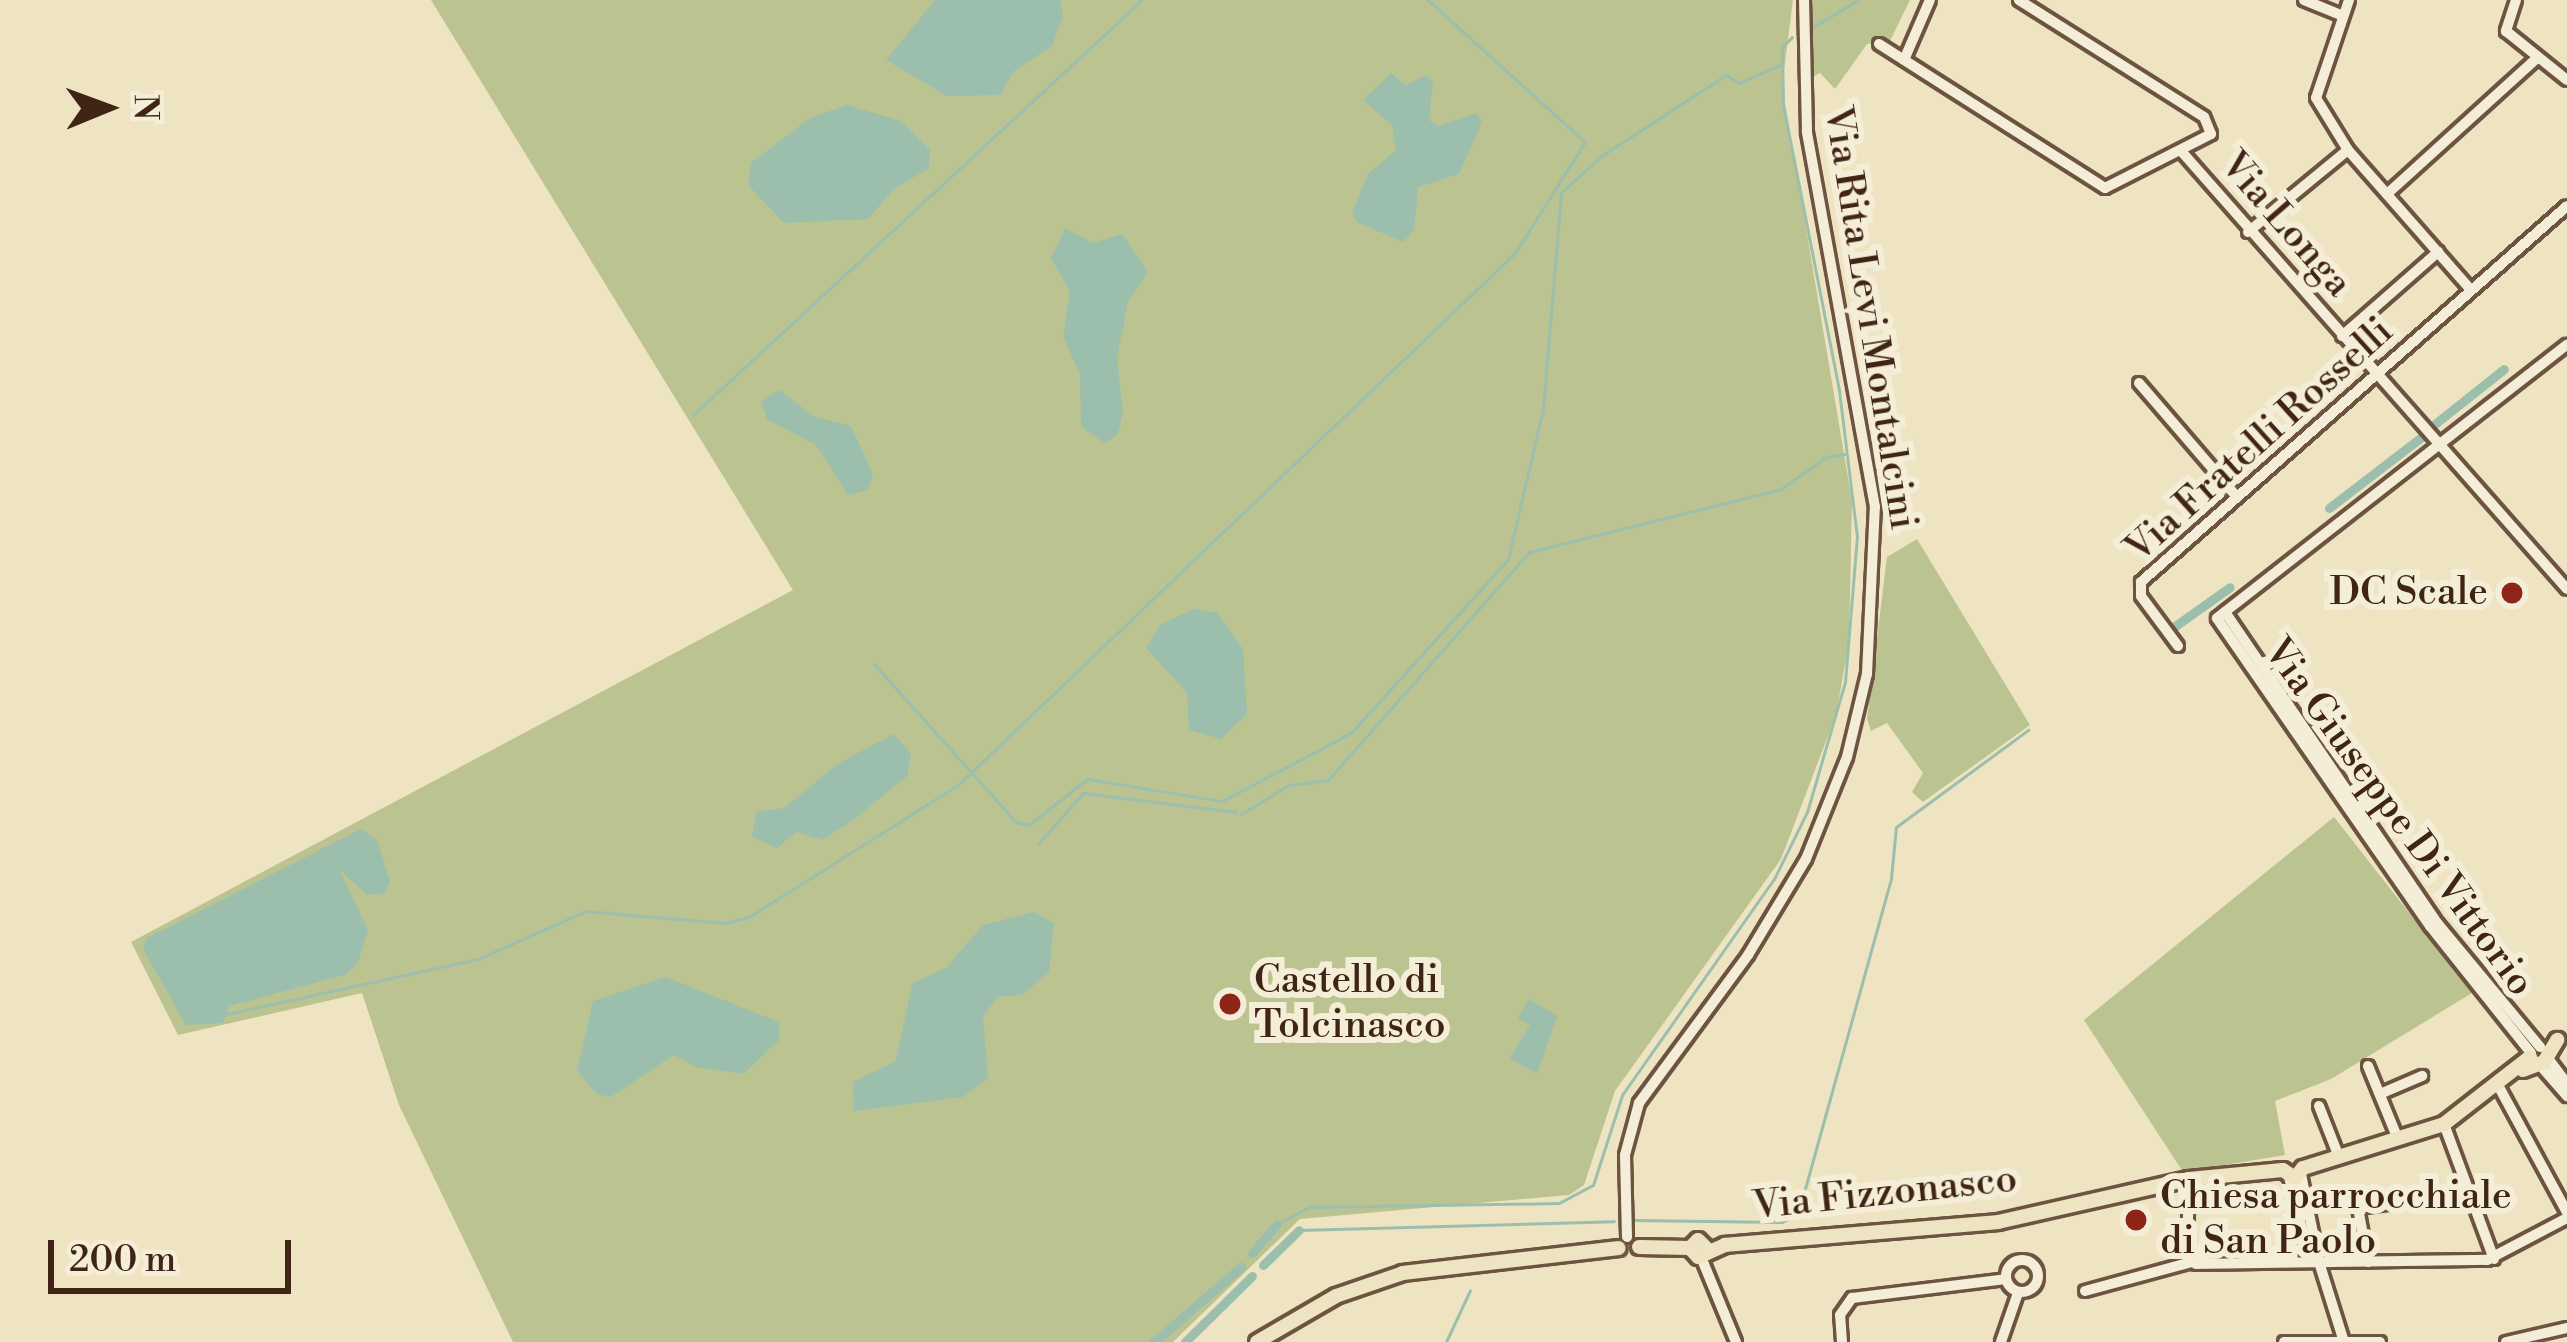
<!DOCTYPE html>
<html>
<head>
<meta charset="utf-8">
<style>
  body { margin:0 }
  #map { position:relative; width:2567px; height:1342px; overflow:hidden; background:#eee4c1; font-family:"Libre Bodoni",serif }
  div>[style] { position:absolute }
  .green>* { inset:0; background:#bbc391 }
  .water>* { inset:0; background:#9bbfac }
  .stream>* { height:3px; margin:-1.5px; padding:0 1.5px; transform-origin:1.5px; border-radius:1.5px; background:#9bbfac }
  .canal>* { height:9px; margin:-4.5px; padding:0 4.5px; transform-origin:4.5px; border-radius:4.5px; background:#9bbfac }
  .roads { filter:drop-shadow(3px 0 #6c5440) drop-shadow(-3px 0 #6c5440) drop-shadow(0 3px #6c5440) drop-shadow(0 -3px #6c5440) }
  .minor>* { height:10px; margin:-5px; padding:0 5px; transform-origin:5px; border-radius:5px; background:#f4edd7 }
  .minor>.ring { margin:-5px; padding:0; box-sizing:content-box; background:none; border:10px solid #f4edd7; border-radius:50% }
  .major>* { height:14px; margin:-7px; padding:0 7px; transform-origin:7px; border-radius:7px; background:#eee4c1 }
  .dots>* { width:33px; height:33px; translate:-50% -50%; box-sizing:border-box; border:6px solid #f4edd7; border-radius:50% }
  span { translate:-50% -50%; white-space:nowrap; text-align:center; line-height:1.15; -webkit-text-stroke:12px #f4edd7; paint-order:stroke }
  .street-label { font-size:39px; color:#402415 }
  .poi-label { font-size:39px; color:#402415 }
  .right { translate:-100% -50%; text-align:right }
  .left { translate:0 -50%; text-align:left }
  .north { position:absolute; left:48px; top:48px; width:120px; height:120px; -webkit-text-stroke:9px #f4edd7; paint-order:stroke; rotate:89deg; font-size:33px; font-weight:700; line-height:48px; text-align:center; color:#402415 }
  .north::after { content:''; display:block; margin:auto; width:42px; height:54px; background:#402415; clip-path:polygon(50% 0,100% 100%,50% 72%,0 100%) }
  .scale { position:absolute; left:48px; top:1240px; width:243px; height:54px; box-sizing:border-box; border:6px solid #402415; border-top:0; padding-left:15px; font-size:36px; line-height:42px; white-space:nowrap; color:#402415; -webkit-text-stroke:9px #f4edd7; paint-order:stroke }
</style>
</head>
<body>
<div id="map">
  <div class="green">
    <div style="clip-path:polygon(431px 0,1793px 0,1782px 86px,1852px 501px,1849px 642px,1836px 715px,1781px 859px,1615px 1091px,1584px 1185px,1569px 1195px,1300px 1219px,1173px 1342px,513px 1342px,399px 1105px,362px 993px,178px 1035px,131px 942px,793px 590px)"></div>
    <div style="clip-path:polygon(1811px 0,1910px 0,1890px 41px,1867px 44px,1835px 89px,1820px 73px,1809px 79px)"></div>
    <div style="clip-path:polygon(1917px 539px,2030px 725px,1923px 802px,1912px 792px,1923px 773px,1887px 723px,1871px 731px,1867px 719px,1887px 557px)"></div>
    <div style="clip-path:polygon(2334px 817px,2472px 993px,2331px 1079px,2275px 1101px,2285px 1155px,2183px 1172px,2084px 1020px)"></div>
  </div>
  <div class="water">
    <div style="clip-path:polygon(935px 0,1060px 0,1063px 16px,1052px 46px,1014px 71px,1000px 95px,947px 96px,886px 60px)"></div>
    <div style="clip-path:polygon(1391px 73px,1406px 86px,1425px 75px,1433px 81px,1429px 120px,1437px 126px,1477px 113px,1482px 122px,1459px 174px,1418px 187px,1414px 230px,1403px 242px,1357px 222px,1352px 213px,1368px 174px,1396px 150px,1392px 125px,1363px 100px)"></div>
    <div style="clip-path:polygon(847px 105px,901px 121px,930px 150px,929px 168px,894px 189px,868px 219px,784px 223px,748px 185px,751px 163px,810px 118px)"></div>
    <div style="clip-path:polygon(1065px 228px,1093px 243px,1122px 234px,1148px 272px,1128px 302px,1117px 358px,1123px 412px,1118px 434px,1105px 443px,1081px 427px,1080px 375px,1063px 336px,1070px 292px,1051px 258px)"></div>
    <div style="clip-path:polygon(779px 390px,815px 417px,851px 426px,873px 474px,868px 490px,848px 495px,816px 445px,767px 419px,761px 402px)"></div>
    <div style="clip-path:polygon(1194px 609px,1217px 613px,1243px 649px,1247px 714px,1221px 739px,1189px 730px,1187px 693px,1146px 648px,1161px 624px)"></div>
    <div style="clip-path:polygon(894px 734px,911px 754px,907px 776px,853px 820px,823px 840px,796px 832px,777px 848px,752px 837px,756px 812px,784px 808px,839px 763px)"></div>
    <div style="clip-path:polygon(361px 829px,377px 840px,390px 882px,385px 893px,367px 895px,339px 869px,368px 930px,358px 963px,345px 975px,229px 1006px,223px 1023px,186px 1025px,143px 949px,147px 938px)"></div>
    <div style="clip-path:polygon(1034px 912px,1054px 923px,1049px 972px,1022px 995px,998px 997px,983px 1016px,988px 1078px,963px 1097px,854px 1111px,853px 1082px,896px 1061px,912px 984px,947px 967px,983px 925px)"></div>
    <div style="clip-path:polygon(666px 977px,779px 1022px,779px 1040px,743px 1074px,696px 1067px,674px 1055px,611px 1097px,597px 1094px,577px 1071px,593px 1001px)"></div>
    <div style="clip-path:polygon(1529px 999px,1557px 1016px,1537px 1074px,1510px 1058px,1530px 1025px,1518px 1018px)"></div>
  </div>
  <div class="stream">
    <div style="left:1808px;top:30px;width:58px;rotate:-31deg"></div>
    <div style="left:693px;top:415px;width:611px;rotate:-42.75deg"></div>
    <div style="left:874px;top:664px;width:212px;rotate:48.1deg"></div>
    <div style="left:1016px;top:822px;width:13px;rotate:13deg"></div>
    <div style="left:1029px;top:825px;width:74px;rotate:-38.4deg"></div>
    <div style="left:1087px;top:779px;width:137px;rotate:9.3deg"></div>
    <div style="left:1222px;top:801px;width:146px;rotate:-27.8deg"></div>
    <div style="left:1351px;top:733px;width:234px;rotate:-47.9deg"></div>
    <div style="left:1508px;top:559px;width:155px;rotate:-76.9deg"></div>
    <div style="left:1543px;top:408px;width:216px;rotate:-85.2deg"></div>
    <div style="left:1561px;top:193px;width:54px;rotate:-42.8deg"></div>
    <div style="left:1601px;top:156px;width:149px;rotate:-32.9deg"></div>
    <div style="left:1726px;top:75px;width:15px;rotate:32deg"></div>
    <div style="left:1739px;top:83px;width:45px;rotate:-23.7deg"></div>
    <div style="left:1241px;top:814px;width:56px;rotate:-31.1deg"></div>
    <div style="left:1289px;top:785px;width:39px;rotate:-7deg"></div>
    <div style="left:1328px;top:780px;width:304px;rotate:-48.6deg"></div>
    <div style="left:1529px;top:552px;width:260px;rotate:-14deg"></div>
    <div style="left:1781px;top:489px;width:55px;rotate:-35.4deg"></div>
    <div style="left:1826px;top:457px;width:19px;rotate:-9deg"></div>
    <div style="left:1038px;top:844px;width:68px;rotate:-48.6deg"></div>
    <div style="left:1083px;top:793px;width:154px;rotate:7.1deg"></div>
    <div style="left:218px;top:1016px;width:266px;rotate:-12.4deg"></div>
    <div style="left:478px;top:959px;width:118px;rotate:-24deg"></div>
    <div style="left:586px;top:911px;width:141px;rotate:4.9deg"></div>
    <div style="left:726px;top:923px;width:24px;rotate:-15deg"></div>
    <div style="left:749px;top:917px;width:249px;rotate:-32.3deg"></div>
    <div style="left:959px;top:784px;width:769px;rotate:-43.68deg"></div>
    <div style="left:1515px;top:253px;width:131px;rotate:-57.8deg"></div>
    <div style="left:1585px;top:142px;width:212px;rotate:-137.9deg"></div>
    <div style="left:1635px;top:1220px;width:147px;rotate:0.8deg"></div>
    <div style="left:1782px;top:1222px;width:18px;rotate:-27deg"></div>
    <div style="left:1798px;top:1214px;width:349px;rotate:-74.5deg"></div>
    <div style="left:1891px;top:878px;width:51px;rotate:-84.4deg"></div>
    <div style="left:1896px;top:827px;width:164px;rotate:-36.3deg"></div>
    <div style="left:1277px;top:1224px;width:36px;rotate:-28deg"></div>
    <div style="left:1309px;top:1207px;width:250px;rotate:-0.9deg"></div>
    <div style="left:1559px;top:1203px;width:38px;rotate:-28deg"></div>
    <div style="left:1593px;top:1185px;width:95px;rotate:-72.1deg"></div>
    <div style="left:1622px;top:1095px;width:264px;rotate:-54.9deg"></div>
    <div style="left:1774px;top:879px;width:75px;rotate:-63.8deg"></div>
    <div style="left:1807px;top:812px;width:135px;rotate:-73.7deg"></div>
    <div style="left:1845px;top:682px;width:145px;rotate:-85.3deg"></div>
    <div style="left:1857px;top:537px;width:148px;rotate:-97deg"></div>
    <div style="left:1839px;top:390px;width:290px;rotate:-101.1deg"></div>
    <div style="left:1783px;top:105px;width:58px;rotate:-91deg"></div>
    <div style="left:1782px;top:47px;width:14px;rotate:-45deg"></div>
    <div style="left:1299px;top:1230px;width:315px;rotate:-1.6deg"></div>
    <div style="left:1446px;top:1342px;width:57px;rotate:-65.2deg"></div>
  </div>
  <div class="canal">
    <div style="left:2431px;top:427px;width:93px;rotate:-38.5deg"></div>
    <div style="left:2329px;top:508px;width:118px;rotate:-37.5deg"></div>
    <div style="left:2171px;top:629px;width:72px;rotate:-35.4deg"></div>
    <div style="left:1252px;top:1253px;width:38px;rotate:-49deg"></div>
    <div style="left:1263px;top:1265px;width:50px;rotate:-44.2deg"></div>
    <div style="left:1154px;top:1342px;width:115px;rotate:-40.8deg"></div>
    <div style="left:1185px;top:1342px;width:94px;rotate:-44.6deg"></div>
  </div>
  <div class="roads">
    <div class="minor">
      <div style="left:2304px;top:0;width:42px;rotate:22.3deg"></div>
      <div style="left:2349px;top:0;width:103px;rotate:108.6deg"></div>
      <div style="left:2316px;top:98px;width:61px;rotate:58.4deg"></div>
      <div style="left:2348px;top:150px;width:186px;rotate:48.7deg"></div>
      <div style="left:2516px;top:0;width:33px;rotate:108deg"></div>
      <div style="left:2506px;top:31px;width:78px;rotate:38.8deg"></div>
      <div style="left:1879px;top:44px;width:268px;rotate:32.5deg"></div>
      <div style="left:2105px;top:188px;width:119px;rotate:-27deg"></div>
      <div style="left:2211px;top:134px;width:18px;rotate:-112deg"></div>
      <div style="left:2204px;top:117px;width:219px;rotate:-147.7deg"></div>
      <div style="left:1904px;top:60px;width:65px;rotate:-66.6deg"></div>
      <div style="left:2182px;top:152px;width:582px;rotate:48.62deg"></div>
      <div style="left:2387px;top:194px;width:202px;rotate:-42.2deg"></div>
      <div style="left:2248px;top:232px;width:129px;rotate:-39.4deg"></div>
      <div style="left:2342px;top:336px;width:128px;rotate:-41.2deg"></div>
      <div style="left:2139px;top:383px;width:150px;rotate:49.3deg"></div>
      <div style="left:2225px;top:612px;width:378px;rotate:55.7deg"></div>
      <div style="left:2438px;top:924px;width:160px;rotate:50.3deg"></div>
      <div style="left:2178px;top:646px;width:62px;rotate:-126.5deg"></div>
      <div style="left:2141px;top:596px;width:14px;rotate:-90deg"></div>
      <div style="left:2141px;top:582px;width:568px;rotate:-41.43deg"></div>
      <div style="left:2531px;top:1053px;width:162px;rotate:-128.5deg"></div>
      <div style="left:2430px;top:926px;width:374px;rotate:-124.7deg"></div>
      <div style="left:2217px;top:618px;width:444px;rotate:-38deg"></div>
      <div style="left:2547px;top:1057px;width:34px;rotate:53deg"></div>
      <div style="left:2539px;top:1064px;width:43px;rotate:48.8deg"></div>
      <div style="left:2368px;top:1066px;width:79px;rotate:67.7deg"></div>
      <div style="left:2499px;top:1087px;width:142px;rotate:61.5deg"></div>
      <div style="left:2380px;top:1094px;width:46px;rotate:-23.2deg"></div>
      <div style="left:2319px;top:1106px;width:55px;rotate:68.6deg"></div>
      <div style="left:2444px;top:1124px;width:144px;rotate:69.7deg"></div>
      <div style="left:2289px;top:1177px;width:78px;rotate:76deg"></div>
      <div style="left:2308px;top:1253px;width:14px;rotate:39deg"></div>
      <div style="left:2319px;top:1262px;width:90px;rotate:-101.6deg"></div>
      <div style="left:2189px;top:1179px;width:75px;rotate:91.5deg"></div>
      <div style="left:2187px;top:1254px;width:13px;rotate:48deg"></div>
      <div style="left:2196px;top:1264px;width:291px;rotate:-0.8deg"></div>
      <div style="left:2487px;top:1260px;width:90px;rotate:-27.7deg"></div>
      <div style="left:1627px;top:1237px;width:82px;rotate:-91.4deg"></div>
      <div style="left:1625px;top:1155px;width:54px;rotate:-74.9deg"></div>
      <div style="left:1639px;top:1103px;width:184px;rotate:-53.6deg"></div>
      <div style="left:1748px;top:955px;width:112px;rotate:-58.9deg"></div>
      <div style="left:1806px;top:859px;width:110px;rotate:-68.1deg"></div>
      <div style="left:1847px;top:757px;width:85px;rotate:-76.5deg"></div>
      <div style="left:1867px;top:674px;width:167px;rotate:-87.3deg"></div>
      <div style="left:1875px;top:507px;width:382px;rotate:-100.3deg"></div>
      <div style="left:1807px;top:131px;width:131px;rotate:-91.3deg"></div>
      <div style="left:1701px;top:1257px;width:92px;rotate:67.6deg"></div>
      <div class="ring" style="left:2006px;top:1260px;width:22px;height:22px"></div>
      <div style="left:2319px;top:1262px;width:84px;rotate:72.6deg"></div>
      <div style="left:2368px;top:1262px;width:55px;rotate:-100.5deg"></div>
      <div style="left:2358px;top:1208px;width:116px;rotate:-7.9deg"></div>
      <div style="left:2085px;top:1291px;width:111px;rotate:-15.2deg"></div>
      <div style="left:1842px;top:1342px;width:27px;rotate:-94deg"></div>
      <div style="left:1840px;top:1315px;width:21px;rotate:-55deg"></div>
      <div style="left:1852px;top:1298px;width:155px;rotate:-7deg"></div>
      <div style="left:2001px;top:1342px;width:52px;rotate:-70.9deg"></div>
      <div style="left:2284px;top:1342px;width:96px"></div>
      <div style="left:2506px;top:1342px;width:63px;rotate:-12.9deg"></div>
    </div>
    <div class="major">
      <div style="left:2523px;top:1070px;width:22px;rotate:-21deg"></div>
      <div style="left:2544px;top:1062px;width:26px;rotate:-59deg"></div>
      <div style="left:1639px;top:1247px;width:51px;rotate:1.1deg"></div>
      <div style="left:1690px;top:1248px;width:11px;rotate:-45deg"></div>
      <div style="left:1698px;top:1240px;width:13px;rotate:45deg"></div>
      <div style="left:1690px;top:1248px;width:12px;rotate:48deg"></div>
      <div style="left:1698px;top:1257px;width:30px;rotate:-24deg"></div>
      <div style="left:1725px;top:1245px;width:274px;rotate:-4.8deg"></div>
      <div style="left:1998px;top:1222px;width:196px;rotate:-12.7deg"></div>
      <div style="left:2189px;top:1179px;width:94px;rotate:-5.5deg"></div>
      <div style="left:2283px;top:1170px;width:14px;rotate:34deg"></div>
      <div style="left:2295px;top:1178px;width:13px;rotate:-51deg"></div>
      <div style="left:2303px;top:1168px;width:148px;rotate:-17.3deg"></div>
      <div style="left:2444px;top:1124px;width:109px;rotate:-37.9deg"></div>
      <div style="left:1257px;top:1342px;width:91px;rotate:-30.2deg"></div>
      <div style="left:1336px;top:1296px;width:71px;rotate:-18.9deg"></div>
      <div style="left:1403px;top:1273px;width:217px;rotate:-6.6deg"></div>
    </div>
  </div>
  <div class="dots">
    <div style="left:2512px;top:593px;background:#8f2418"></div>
    <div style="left:1230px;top:1004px;background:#8f2418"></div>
    <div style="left:2136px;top:1220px;background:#8f2418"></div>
  </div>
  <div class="street-label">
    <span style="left:2285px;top:225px;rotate:49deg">Via Longa</span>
    <span style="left:1869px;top:318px;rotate:81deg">Via Rita Levi Montalcini</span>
    <span style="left:2260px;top:441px;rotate:-42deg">Via Fratelli Rosselli</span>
    <span style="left:2398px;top:818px;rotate:54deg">Via Giuseppe Di Vittorio</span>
    <span style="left:1885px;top:1194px;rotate:-6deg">Via Fizzonasco</span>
  </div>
  <div class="poi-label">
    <span class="right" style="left:2488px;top:593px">DC Scale</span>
    <span class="left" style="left:1254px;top:1004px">Castello di<br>Tolcinasco</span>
    <span class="left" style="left:2160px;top:1220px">Chiesa parrocchiale<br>di San Paolo</span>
  </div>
  <div class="north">N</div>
  <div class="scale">200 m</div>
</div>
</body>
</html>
